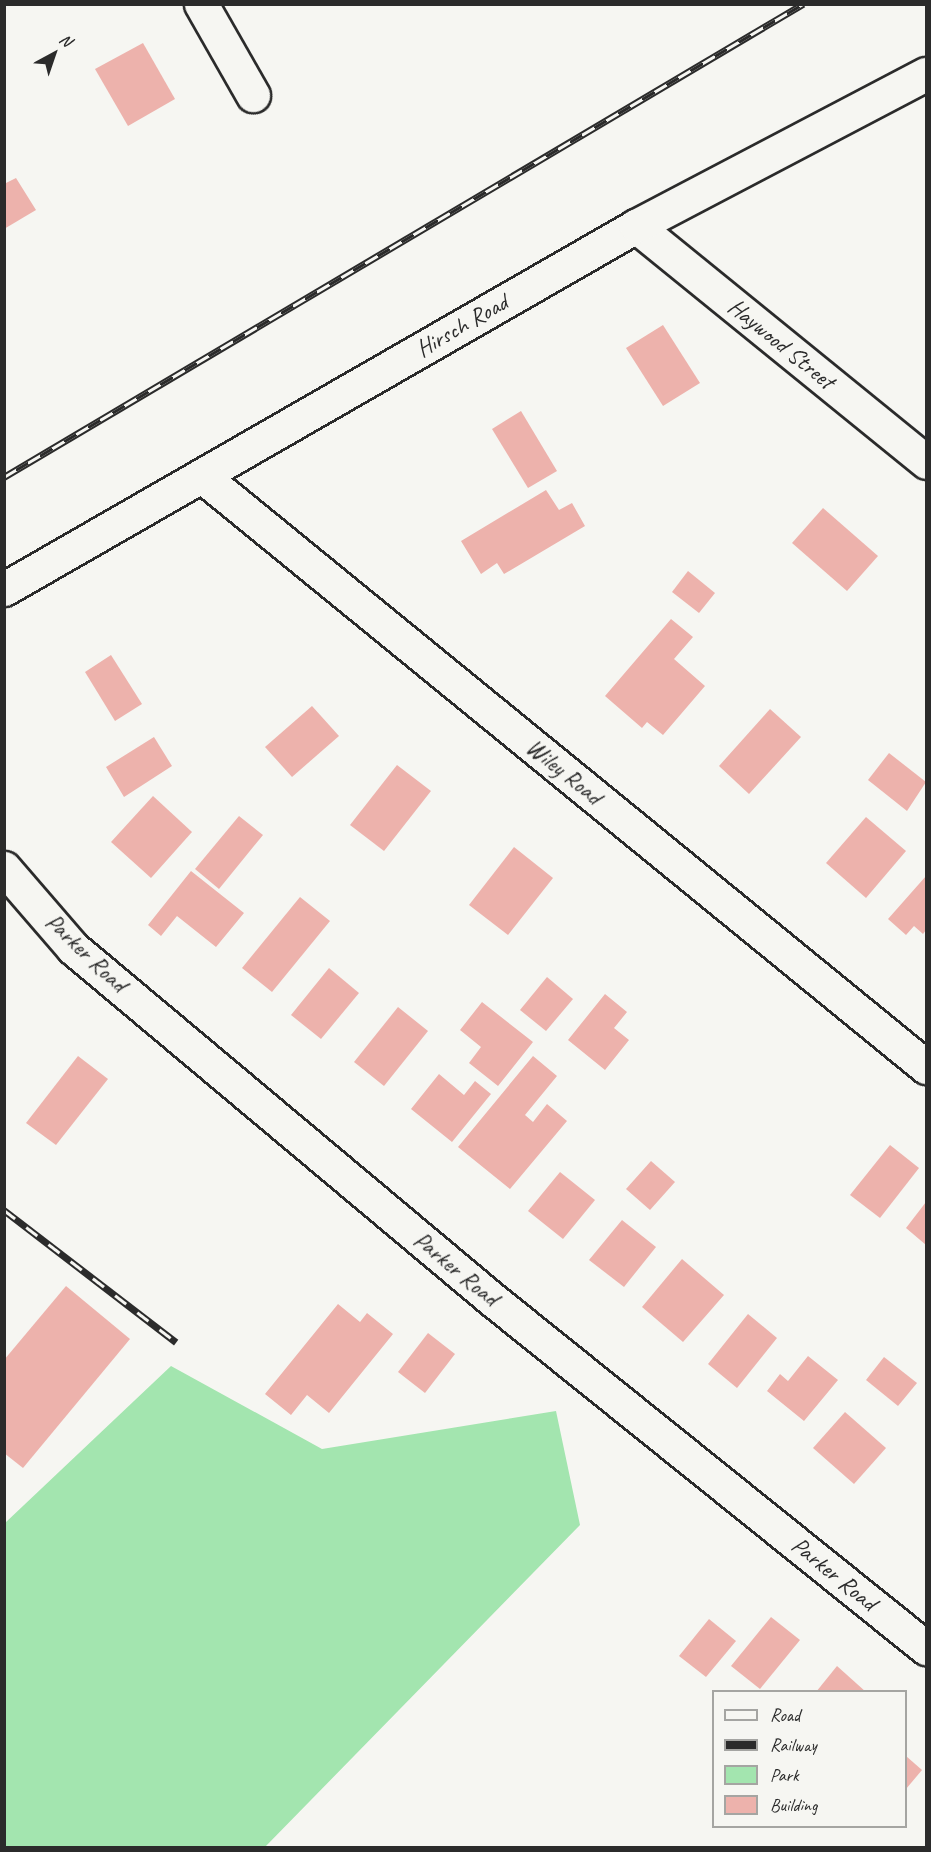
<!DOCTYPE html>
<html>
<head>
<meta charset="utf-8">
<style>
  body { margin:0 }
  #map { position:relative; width:931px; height:1852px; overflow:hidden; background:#f6f6f2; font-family:Caveat,sans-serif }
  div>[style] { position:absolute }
  .green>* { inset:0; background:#a3e5af }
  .building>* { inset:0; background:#edb2ac }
  .roads { filter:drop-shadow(2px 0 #2b2b2b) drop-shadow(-2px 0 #2b2b2b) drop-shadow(0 2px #2b2b2b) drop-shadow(0 -2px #2b2b2b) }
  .minor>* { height:33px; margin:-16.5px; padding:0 16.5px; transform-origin:16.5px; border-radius:16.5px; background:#f6f6f2 }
  .major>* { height:33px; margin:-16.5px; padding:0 16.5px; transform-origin:16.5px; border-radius:16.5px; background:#f6f6f2 }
  .rail>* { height:7px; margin-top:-3.5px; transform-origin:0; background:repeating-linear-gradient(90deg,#f6f6f2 0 14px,#2b2b2b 0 28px); box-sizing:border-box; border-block:2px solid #2b2b2b }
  span { translate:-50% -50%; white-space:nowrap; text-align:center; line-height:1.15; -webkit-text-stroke:6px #f6f6f2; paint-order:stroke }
  .street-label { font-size:24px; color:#2b2b2b }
  .frame { position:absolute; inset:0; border:6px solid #2b2b2b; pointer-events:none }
  .legend { position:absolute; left:712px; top:1690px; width:195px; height:138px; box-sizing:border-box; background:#f6f6f2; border:2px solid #a5a5a2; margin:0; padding:8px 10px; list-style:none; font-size:18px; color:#2b2b2b }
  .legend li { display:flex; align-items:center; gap:12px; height:30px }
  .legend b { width:30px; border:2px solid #a5a5a2 }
  .north { position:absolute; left:24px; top:24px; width:60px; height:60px; -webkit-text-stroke:4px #f6f6f2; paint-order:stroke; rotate:40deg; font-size:16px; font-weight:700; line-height:24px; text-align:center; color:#2b2b2b }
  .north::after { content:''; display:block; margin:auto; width:21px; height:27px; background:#2b2b2b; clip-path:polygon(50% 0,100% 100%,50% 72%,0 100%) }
</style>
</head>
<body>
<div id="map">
  <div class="green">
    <div style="clip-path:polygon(171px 1366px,322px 1449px,556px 1411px,580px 1525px,265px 1847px,5px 1847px,5px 1523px)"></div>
  </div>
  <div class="building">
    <div style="clip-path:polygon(143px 43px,175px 99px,128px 126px,95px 69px)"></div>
    <div style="clip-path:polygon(16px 178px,36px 210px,4px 229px,4px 184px)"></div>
    <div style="clip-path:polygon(663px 325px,700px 383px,663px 406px,626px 348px)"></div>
    <div style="clip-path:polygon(521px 411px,557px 471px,528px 488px,492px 429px)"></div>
    <div style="clip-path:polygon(546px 490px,559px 510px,572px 503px,585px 526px,504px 574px,497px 563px,481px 574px,461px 541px)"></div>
    <div style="clip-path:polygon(823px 508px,878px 556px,847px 591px,792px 543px)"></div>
    <div style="clip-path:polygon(688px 571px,715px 593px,699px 613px,672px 592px)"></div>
    <div style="clip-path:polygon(671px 619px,693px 637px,674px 659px,705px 686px,663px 735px,647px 722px,642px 728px,605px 696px)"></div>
    <div style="clip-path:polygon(111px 655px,142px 704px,115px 721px,85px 672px)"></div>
    <div style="clip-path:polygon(312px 706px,339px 736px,292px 777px,265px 747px)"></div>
    <div style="clip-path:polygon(770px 709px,801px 737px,749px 794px,719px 766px)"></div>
    <div style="clip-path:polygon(154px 737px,172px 766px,124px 797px,106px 767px)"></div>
    <div style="clip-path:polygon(889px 753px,926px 782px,907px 811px,868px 780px)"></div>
    <div style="clip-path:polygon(397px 765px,431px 791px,384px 851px,350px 825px)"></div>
    <div style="clip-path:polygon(153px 796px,192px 832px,151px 878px,111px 842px)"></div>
    <div style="clip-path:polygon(239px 816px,263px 835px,219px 889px,195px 869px)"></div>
    <div style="clip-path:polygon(866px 817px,906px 851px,866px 898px,826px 863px)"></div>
    <div style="clip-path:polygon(514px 847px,553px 878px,508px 935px,469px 905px)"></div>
    <div style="clip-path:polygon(191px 871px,244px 913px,216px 947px,177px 916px,161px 936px,148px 925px)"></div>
    <div style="clip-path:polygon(926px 876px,926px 930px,923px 934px,914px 926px,906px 935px,888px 919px)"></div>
    <div style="clip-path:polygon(300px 897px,330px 921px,272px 992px,242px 968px)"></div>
    <div style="clip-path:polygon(329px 968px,359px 993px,321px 1039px,291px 1015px)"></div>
    <div style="clip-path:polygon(547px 977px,573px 999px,546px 1031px,520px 1010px)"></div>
    <div style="clip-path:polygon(605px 994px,627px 1012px,614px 1028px,629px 1040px,605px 1070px,568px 1040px)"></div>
    <div style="clip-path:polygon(482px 1002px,533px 1042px,498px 1086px,469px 1063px,481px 1047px,460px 1030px)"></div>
    <div style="clip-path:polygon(398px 1007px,428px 1031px,384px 1086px,354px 1062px)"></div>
    <div style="clip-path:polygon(78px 1056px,108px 1079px,56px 1145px,26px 1123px)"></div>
    <div style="clip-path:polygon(533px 1056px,557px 1076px,525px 1115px,533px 1122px,547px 1104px,567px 1121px,510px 1189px,458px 1147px)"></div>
    <div style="clip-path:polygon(439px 1074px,464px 1095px,475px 1081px,491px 1094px,452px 1142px,411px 1109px)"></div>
    <div style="clip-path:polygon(890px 1145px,919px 1168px,880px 1218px,850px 1195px)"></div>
    <div style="clip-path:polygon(651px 1161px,675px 1182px,650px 1210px,626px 1189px)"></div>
    <div style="clip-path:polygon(560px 1172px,595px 1200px,563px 1239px,528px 1211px)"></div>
    <div style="clip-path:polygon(926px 1202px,926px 1245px,906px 1228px)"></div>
    <div style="clip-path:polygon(622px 1220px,656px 1247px,624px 1287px,589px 1260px)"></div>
    <div style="clip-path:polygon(682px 1259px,724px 1295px,683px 1342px,642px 1307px)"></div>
    <div style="clip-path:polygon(66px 1286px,130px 1339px,23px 1468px,4px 1453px,4px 1360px)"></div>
    <div style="clip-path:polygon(338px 1304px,360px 1322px,367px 1313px,393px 1334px,329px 1413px,307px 1395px,291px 1415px,265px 1394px)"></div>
    <div style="clip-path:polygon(748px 1314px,777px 1338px,737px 1388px,708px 1364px)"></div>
    <div style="clip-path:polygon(428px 1333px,455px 1354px,425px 1393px,398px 1372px)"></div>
    <div style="clip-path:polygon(808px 1356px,838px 1380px,804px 1421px,767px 1391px,780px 1374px,788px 1381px)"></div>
    <div style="clip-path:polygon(884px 1357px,917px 1383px,898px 1406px,866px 1380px)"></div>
    <div style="clip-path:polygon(845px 1412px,886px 1448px,854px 1484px,813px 1448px)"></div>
    <div style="clip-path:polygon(771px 1617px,800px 1640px,760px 1689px,731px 1666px)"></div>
    <div style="clip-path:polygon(709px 1619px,736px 1641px,706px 1677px,679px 1656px)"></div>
    <div style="clip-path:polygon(837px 1666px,866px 1692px,816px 1692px)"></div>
    <div style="clip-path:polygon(906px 1756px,922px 1770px,906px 1789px)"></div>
  </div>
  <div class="roads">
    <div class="minor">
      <div style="left:201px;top:4px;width:105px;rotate:60.3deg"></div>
      <div style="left:636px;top:226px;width:374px;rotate:39.1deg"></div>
      <div style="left:202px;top:476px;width:935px;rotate:39.22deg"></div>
    </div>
    <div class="major">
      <div style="left:4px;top:589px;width:729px;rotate:-29.87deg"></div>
      <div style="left:636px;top:226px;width:327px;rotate:-27.7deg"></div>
      <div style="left:4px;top:868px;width:106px;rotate:49.2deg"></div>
      <div style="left:73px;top:948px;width:548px;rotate:39.97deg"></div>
      <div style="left:493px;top:1300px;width:556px;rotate:38.79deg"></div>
    </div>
  </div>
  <div class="rail">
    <div style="left:4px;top:477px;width:929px;rotate:-30.63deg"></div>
    <div style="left:4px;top:1210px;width:217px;rotate:37.5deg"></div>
  </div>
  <div class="street-label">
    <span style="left:462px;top:326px;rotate:-30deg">Hirsch Road</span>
    <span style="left:781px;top:344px;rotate:39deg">Haywood Street</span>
    <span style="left:564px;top:772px;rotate:39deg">Wiley Road</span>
    <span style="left:86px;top:953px;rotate:44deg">Parker Road</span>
    <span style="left:456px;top:1269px;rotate:40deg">Parker Road</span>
    <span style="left:834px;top:1574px;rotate:39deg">Parker Road</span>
  </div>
  <div class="frame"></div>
  <ul class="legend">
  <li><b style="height:8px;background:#f6f6f2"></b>Road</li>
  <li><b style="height:8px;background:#2b2b2b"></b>Railway</li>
  <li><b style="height:16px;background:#a3e5af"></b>Park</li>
  <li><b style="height:16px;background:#edb2ac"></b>Building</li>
  </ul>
  <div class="north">N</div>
</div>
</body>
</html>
